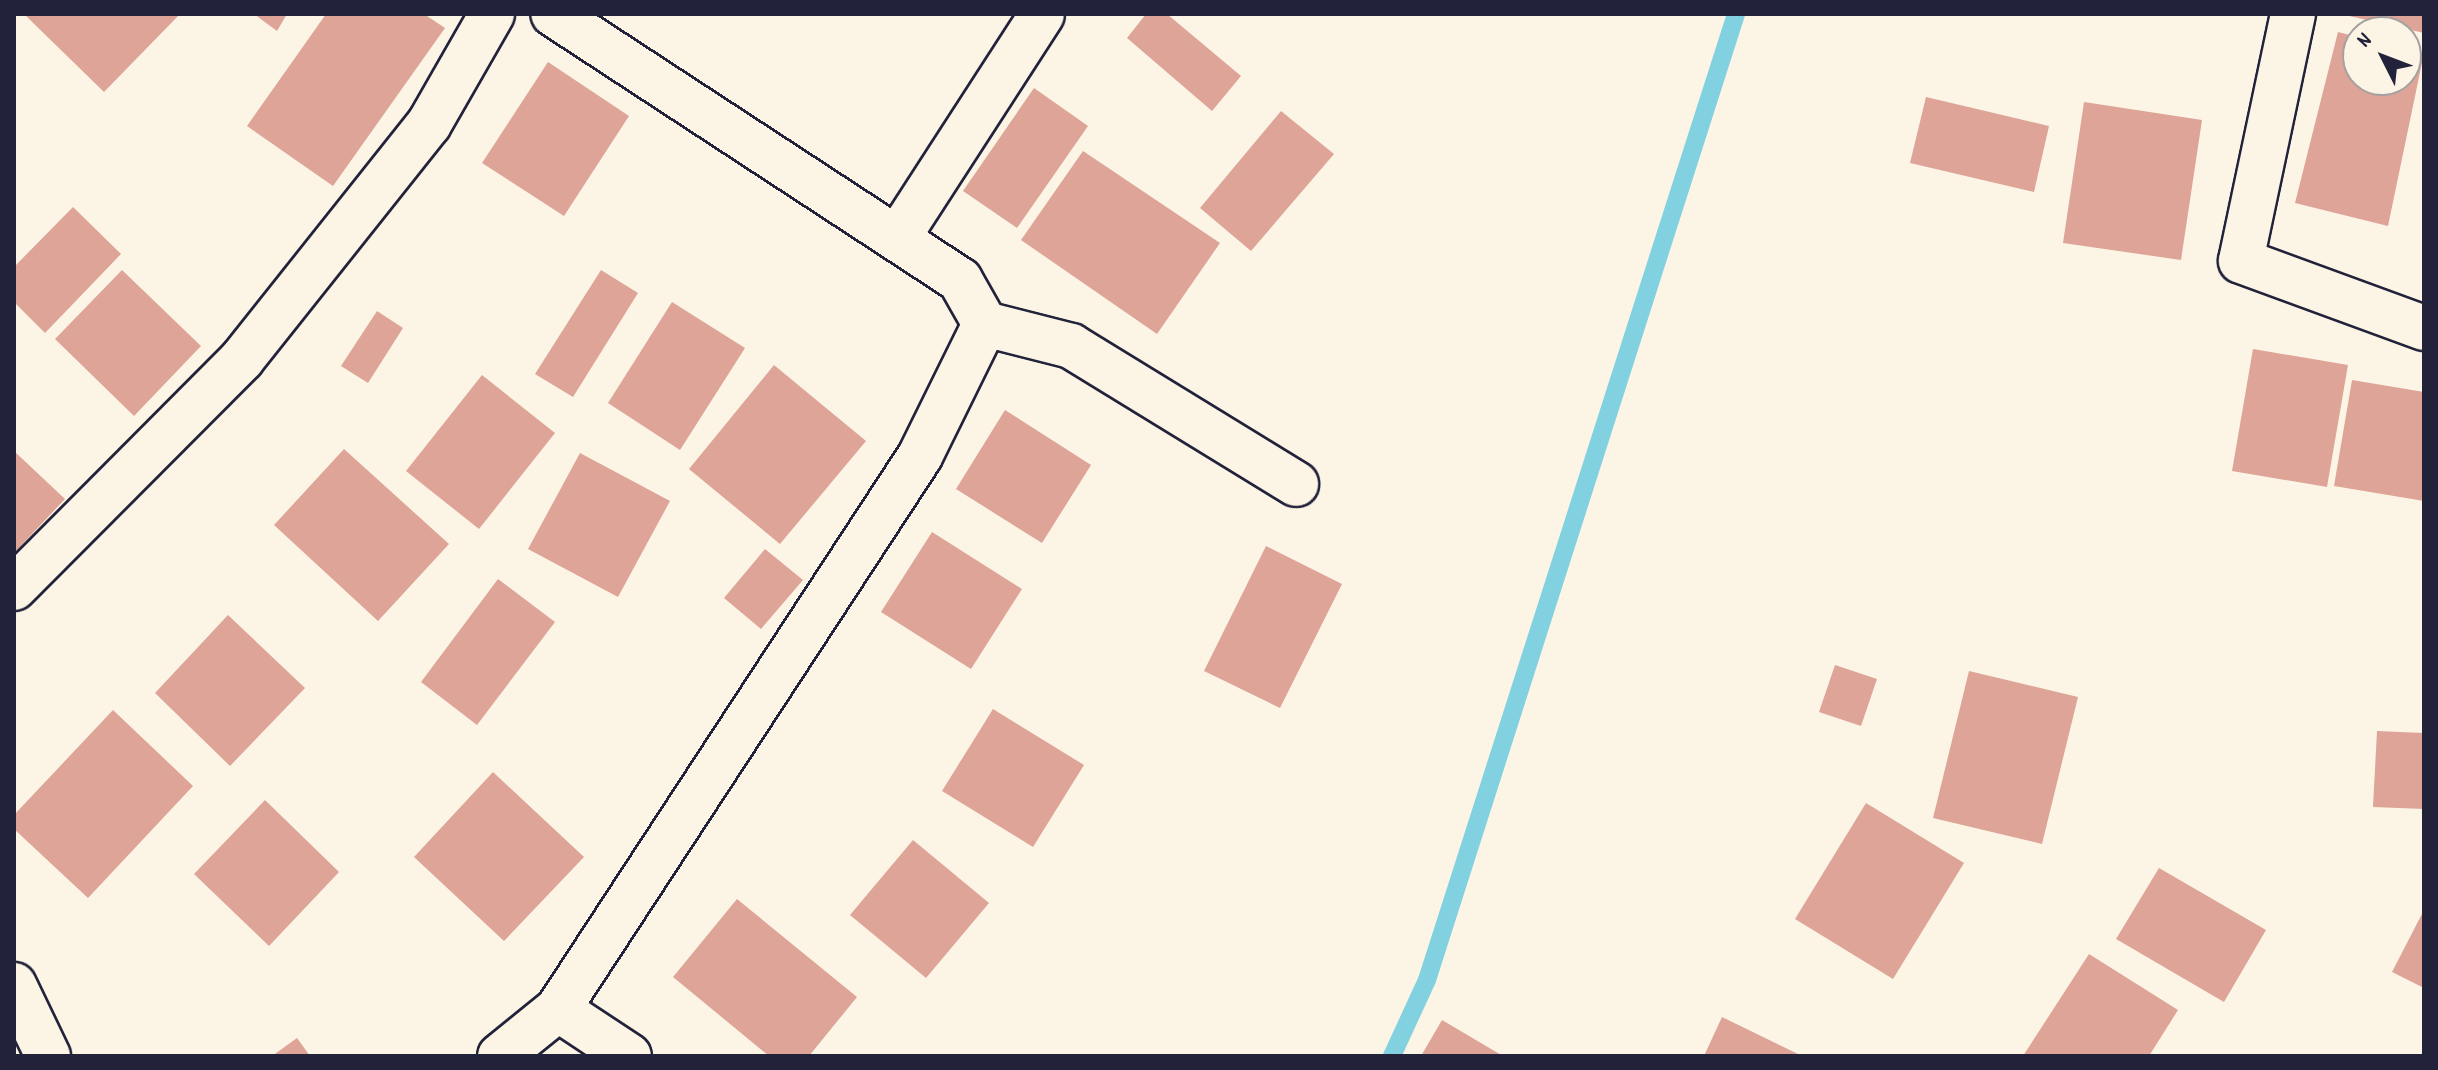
<!DOCTYPE html>
<html>
<head>
<meta charset="utf-8">
<style>
  body { margin:0 }
  #map { position:relative; width:2438px; height:1070px; overflow:hidden; background:#fcf5e5; font-family:Dekko,sans-serif }
  div>[style] { position:absolute }
  .stream>* { height:18px; margin:-9px; padding:0 9px; transform-origin:9px; border-radius:9px; background:#82d1e0 }
  .building>* { inset:0; background:#dda497 }
  .roads { filter:drop-shadow(2px 0 #22223b) drop-shadow(-2px 0 #22223b) drop-shadow(0 2px #22223b) drop-shadow(0 -2px #22223b) }
  .minor>* { height:44px; margin:-22px; padding:0 22px; transform-origin:22px; border-radius:22px; background:#fcf5e5 }
  span { translate:-50% -50%; white-space:nowrap; text-align:center; line-height:1.15; -webkit-text-stroke:8px #fcf5e5; paint-order:stroke }
  .frame { position:absolute; inset:0; border:16px solid #22223b; pointer-events:none }
  .north { position:absolute; left:2342px; top:16px; width:80px; height:80px; box-sizing:border-box; background:#fcf5e5; border:2px solid #a5a1a1; border-radius:50%; rotate:312deg; font-size:22px; font-weight:700; line-height:32px; text-align:center; color:#22223b }
  .north::after { content:''; display:block; margin:auto; width:28px; height:36px; background:#22223b; clip-path:polygon(50% 0,100% 100%,50% 72%,0 100%) }
</style>
</head>
<body>
<div id="map">
  <div class="stream">
    <div style="left:1392px;top:1056px;width:84px;rotate:-65.3deg"></div>
    <div style="left:1427px;top:980px;width:1014px;rotate:-72.26deg"></div>
  </div>
  <div class="building">
    <div style="clip-path:polygon(24px 14px,180px 14px,104px 92px)"></div>
    <div style="clip-path:polygon(254px 14px,287px 14px,277px 31px)"></div>
    <div style="clip-path:polygon(326px 14px,424px 14px,445px 28px,333px 186px,247px 126px)"></div>
    <div style="clip-path:polygon(1146px 14px,1167px 14px,1241px 76px,1212px 111px,1127px 38px)"></div>
    <div style="clip-path:polygon(2345px 14px,2424px 14px,2424px 33px,2345px 15px)"></div>
    <div style="clip-path:polygon(2338px 32px,2358px 37px,2358px 80px,2406px 80px,2406px 49px,2424px 53px,2388px 226px,2295px 203px)"></div>
    <div style="clip-path:polygon(548px 62px,629px 116px,564px 216px,482px 163px)"></div>
    <div style="clip-path:polygon(1034px 88px,1088px 126px,1017px 228px,963px 191px)"></div>
    <div style="clip-path:polygon(1926px 97px,2049px 126px,2034px 192px,1910px 163px)"></div>
    <div style="clip-path:polygon(2084px 102px,2202px 120px,2181px 260px,2063px 243px)"></div>
    <div style="clip-path:polygon(1281px 111px,1334px 154px,1251px 251px,1200px 208px)"></div>
    <div style="clip-path:polygon(1083px 151px,1220px 243px,1157px 334px,1021px 240px)"></div>
    <div style="clip-path:polygon(73px 207px,121px 254px,45px 333px,14px 302px,14px 267px)"></div>
    <div style="clip-path:polygon(122px 270px,201px 346px,134px 416px,55px 339px)"></div>
    <div style="clip-path:polygon(601px 270px,638px 293px,573px 397px,535px 374px)"></div>
    <div style="clip-path:polygon(672px 302px,745px 348px,680px 450px,608px 403px)"></div>
    <div style="clip-path:polygon(377px 311px,403px 328px,368px 383px,341px 366px)"></div>
    <div style="clip-path:polygon(2253px 349px,2348px 365px,2327px 487px,2232px 471px)"></div>
    <div style="clip-path:polygon(774px 365px,866px 441px,780px 544px,689px 469px)"></div>
    <div style="clip-path:polygon(482px 375px,555px 433px,479px 529px,406px 471px)"></div>
    <div style="clip-path:polygon(2352px 380px,2424px 392px,2424px 501px,2334px 486px)"></div>
    <div style="clip-path:polygon(1005px 410px,1091px 465px,1042px 543px,956px 489px)"></div>
    <div style="clip-path:polygon(344px 449px,449px 544px,378px 621px,274px 525px)"></div>
    <div style="clip-path:polygon(14px 451px,65px 499px,14px 553px)"></div>
    <div style="clip-path:polygon(580px 453px,670px 501px,618px 597px,528px 549px)"></div>
    <div style="clip-path:polygon(932px 532px,1022px 589px,971px 669px,881px 612px)"></div>
    <div style="clip-path:polygon(1266px 546px,1342px 584px,1280px 708px,1204px 671px)"></div>
    <div style="clip-path:polygon(765px 549px,803px 580px,761px 629px,724px 598px)"></div>
    <div style="clip-path:polygon(498px 579px,555px 622px,477px 725px,421px 682px)"></div>
    <div style="clip-path:polygon(228px 615px,305px 688px,230px 766px,155px 693px)"></div>
    <div style="clip-path:polygon(1835px 665px,1877px 679px,1861px 726px,1819px 712px)"></div>
    <div style="clip-path:polygon(1969px 671px,2078px 697px,2042px 844px,1933px 818px)"></div>
    <div style="clip-path:polygon(993px 709px,1084px 765px,1033px 847px,942px 791px)"></div>
    <div style="clip-path:polygon(113px 710px,193px 786px,88px 898px,14px 829px,14px 815px)"></div>
    <div style="clip-path:polygon(2377px 731px,2424px 733px,2424px 809px,2373px 807px)"></div>
    <div style="clip-path:polygon(493px 772px,584px 857px,504px 941px,414px 857px)"></div>
    <div style="clip-path:polygon(265px 800px,339px 872px,269px 946px,194px 874px)"></div>
    <div style="clip-path:polygon(1866px 803px,1964px 863px,1893px 979px,1795px 919px)"></div>
    <div style="clip-path:polygon(913px 840px,989px 903px,926px 978px,850px 915px)"></div>
    <div style="clip-path:polygon(2159px 868px,2266px 930px,2224px 1002px,2116px 939px)"></div>
    <div style="clip-path:polygon(737px 899px,857px 997px,809px 1056px,769px 1056px,673px 977px)"></div>
    <div style="clip-path:polygon(2424px 910px,2424px 988px,2392px 972px)"></div>
    <div style="clip-path:polygon(2089px 954px,2178px 1010px,2149px 1056px,2023px 1056px)"></div>
    <div style="clip-path:polygon(1722px 1017px,1802px 1056px,1704px 1056px)"></div>
    <div style="clip-path:polygon(1442px 1020px,1503px 1056px,1421px 1056px)"></div>
    <div style="clip-path:polygon(297px 1038px,310px 1056px,272px 1056px)"></div>
  </div>
  <div class="roads">
    <div class="minor">
      <div style="left:2293px;top:14px;width:252px;rotate:101.9deg"></div>
      <div style="left:2241px;top:261px;width:195px;rotate:20.1deg"></div>
      <div style="left:898px;top:237px;width:265px;rotate:-57.1deg"></div>
      <div style="left:985px;top:324px;width:89px;rotate:14.3deg"></div>
      <div style="left:1071px;top:346px;width:264px;rotate:31.5deg"></div>
      <div style="left:14px;top:588px;width:323px;rotate:-45.1deg"></div>
      <div style="left:242px;top:359px;width:300px;rotate:-51.5deg"></div>
      <div style="left:429px;top:124px;width:127px;rotate:-60.2deg"></div>
      <div style="left:14px;top:985px;width:79px;rotate:64.4deg"></div>
      <div style="left:558px;top:1009px;width:85px;rotate:33.5deg"></div>
      <div style="left:500px;top:1056px;width:75px;rotate:-39deg"></div>
      <div style="left:558px;top:1009px;width:661px;rotate:-56.79deg"></div>
      <div style="left:920px;top:456px;width:147px;rotate:-63.8deg"></div>
      <div style="left:985px;top:324px;width:51px;rotate:-119.6deg"></div>
      <div style="left:960px;top:280px;width:486px;rotate:-146.8deg"></div>
    </div>
  </div>
  <div class="frame"></div>
  <div class="north">N</div>
</div>
</body>
</html>
